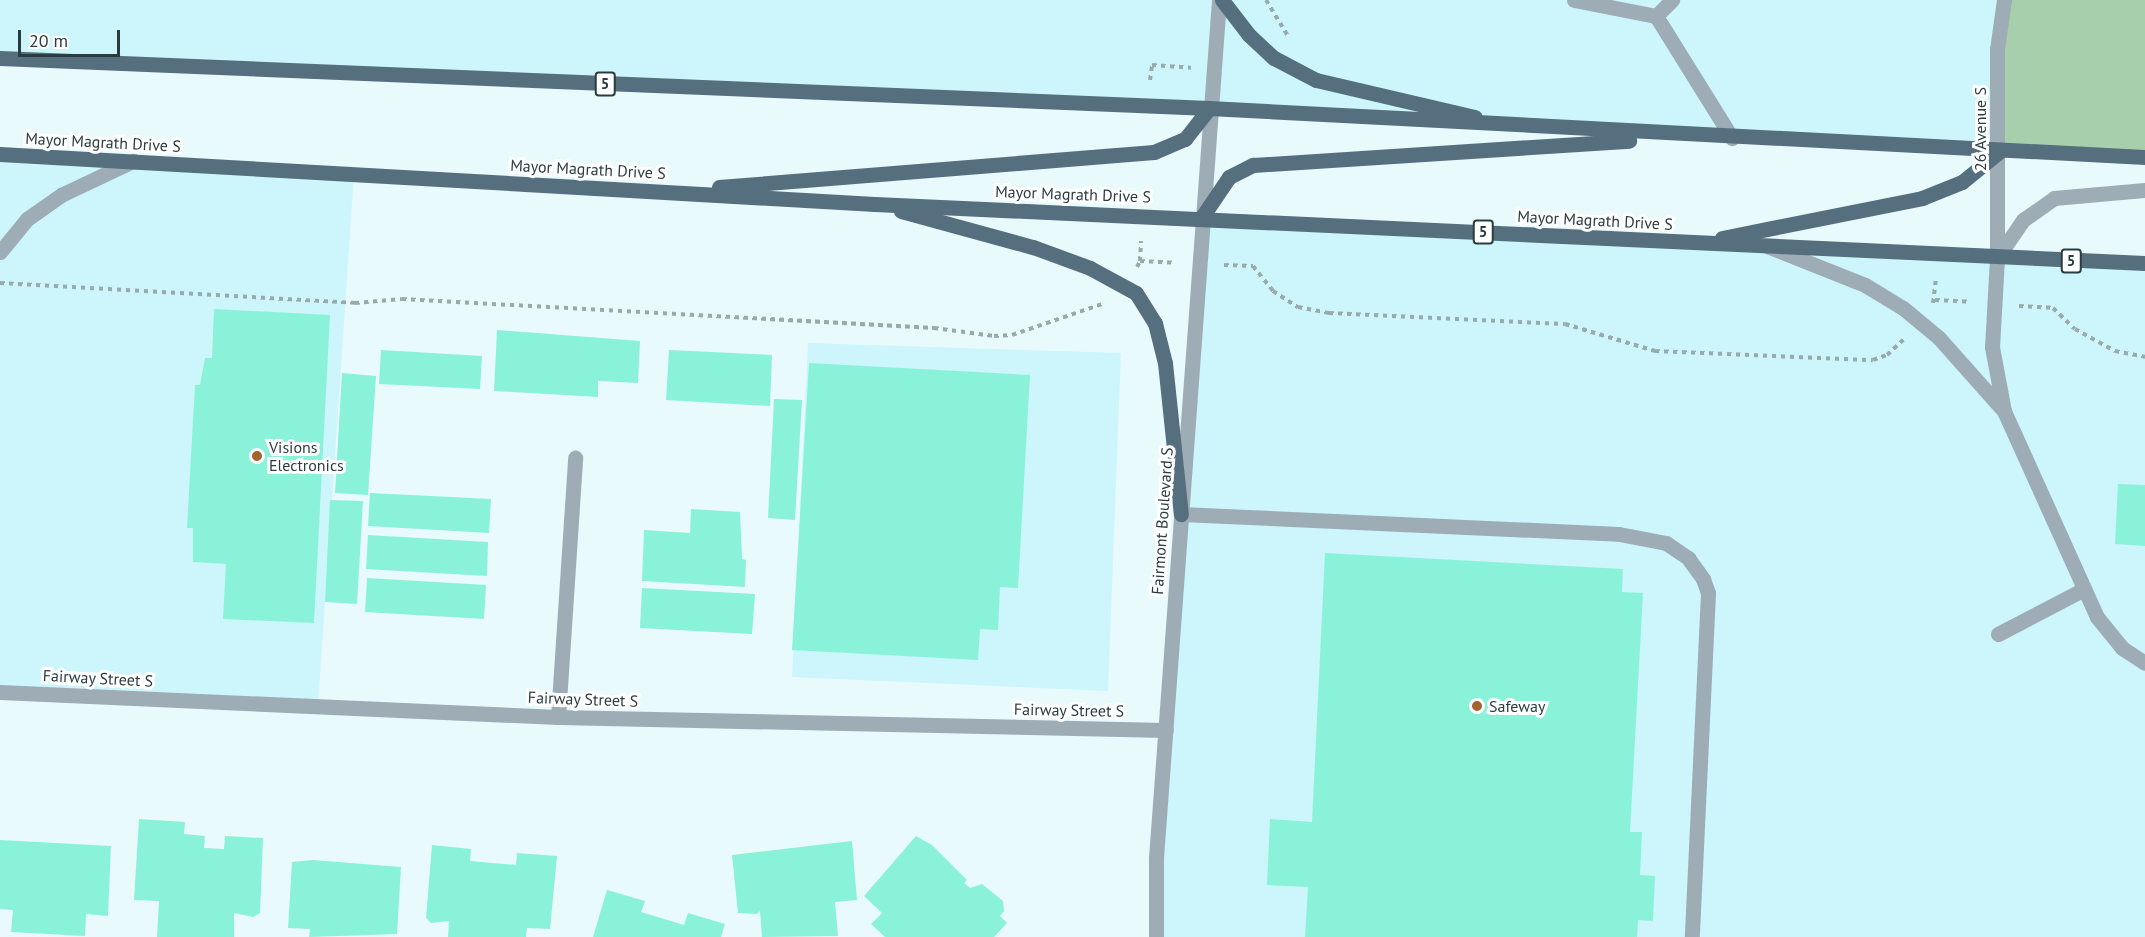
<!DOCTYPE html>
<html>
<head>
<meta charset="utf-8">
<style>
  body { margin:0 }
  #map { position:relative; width:2145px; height:937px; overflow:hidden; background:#e9fafd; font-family:"PT Sans",sans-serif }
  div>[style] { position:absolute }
  .built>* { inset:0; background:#ccf6fc }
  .green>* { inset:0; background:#a8cfab }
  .building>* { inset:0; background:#8af2d9 }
  .path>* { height:4px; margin-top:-2px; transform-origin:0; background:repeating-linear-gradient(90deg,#99aaad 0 4.5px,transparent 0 9px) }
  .minor>* { height:15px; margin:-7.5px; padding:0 7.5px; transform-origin:7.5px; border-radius:7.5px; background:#9eacb6 }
  .major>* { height:15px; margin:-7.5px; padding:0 7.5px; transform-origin:7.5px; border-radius:7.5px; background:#566f7f }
  .dots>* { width:16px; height:16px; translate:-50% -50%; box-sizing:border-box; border:3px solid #fff; border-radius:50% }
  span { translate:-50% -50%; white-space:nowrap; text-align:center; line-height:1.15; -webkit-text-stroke:6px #fff; paint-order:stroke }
  .shield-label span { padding:2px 4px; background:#fff; border:2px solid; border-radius:4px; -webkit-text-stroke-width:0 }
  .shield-label { font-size:15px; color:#2b3c3f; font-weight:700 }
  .street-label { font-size:16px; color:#2b3c3f }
  .poi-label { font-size:16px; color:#2b3c3f }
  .left { translate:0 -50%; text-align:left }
  .scale { position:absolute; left:18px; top:30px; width:102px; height:27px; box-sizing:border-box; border:3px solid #2b3c3f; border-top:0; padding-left:8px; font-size:18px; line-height:21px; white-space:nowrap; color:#2b3c3f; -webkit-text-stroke:4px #fff; paint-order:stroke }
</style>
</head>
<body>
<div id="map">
  <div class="built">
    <div style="clip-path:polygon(0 0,2004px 0,1999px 152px,0 53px)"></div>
    <div style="clip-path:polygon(0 154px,354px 174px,318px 706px,0 692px)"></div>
    <div style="clip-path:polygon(1202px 217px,2145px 263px,2145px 937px,1160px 937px,1166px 730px)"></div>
    <div style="clip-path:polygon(808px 343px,1121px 353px,1108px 691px,792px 677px)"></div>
  </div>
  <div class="green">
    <div style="clip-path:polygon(2004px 0,2145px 0,2145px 157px,1999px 152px)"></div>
  </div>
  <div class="building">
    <div style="clip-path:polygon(214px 309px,330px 315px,314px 623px,223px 619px,226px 564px,193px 562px,193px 528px,187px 528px,195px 385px,200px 385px,205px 358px,212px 358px)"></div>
    <div style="clip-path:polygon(497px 330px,640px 341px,638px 383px,598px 381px,598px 397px,494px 391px)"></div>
    <div style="clip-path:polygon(381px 350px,482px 356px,480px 389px,379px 384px)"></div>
    <div style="clip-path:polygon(669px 350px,772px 355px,770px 406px,666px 400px)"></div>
    <div style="clip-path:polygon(809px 363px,1030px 375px,1018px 588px,1000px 587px,998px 630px,980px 629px,978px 660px,792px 650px)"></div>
    <div style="clip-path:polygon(342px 373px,376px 376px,368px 495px,335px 493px)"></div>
    <div style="clip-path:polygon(774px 399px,802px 400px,795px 520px,768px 518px)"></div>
    <div style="clip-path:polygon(2118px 484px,2145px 485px,2145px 546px,2115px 544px)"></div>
    <div style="clip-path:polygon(370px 493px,491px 499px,489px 533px,368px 526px)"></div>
    <div style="clip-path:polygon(330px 500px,363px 501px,357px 604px,325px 602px)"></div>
    <div style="clip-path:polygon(691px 509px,740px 512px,742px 559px,746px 560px,745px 587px,642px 581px,644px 530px,690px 533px)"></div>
    <div style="clip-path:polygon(368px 535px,488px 542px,487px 576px,366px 569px)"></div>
    <div style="clip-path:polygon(1325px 553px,1623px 569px,1622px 592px,1643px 593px,1630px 832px,1642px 832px,1640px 875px,1655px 876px,1653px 921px,1638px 920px,1637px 937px,1305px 937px,1308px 887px,1267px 885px,1270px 819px,1312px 822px)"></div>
    <div style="clip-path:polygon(367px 578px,486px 585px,484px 619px,365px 612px)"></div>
    <div style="clip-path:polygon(642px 588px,755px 594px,752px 634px,640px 628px)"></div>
    <div style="clip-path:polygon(139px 819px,185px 822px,184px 834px,205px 836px,204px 848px,224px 849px,225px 836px,263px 838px,260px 913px,253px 917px,234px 913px,234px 937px,157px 937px,159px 901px,134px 900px)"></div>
    <div style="clip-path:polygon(916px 836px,932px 845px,967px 880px,964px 883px,970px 888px,982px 884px,1003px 901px,1004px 911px,1000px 916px,1007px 923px,994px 937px,885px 937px,871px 924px,882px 913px,864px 896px)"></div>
    <div style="clip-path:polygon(0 840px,111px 846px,108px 916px,86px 914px,85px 936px,11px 932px,13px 910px,0 909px)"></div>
    <div style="clip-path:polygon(852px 841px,857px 900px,835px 902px,838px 936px,762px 937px,760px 911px,757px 914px,738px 913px,732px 855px)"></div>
    <div style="clip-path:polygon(432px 845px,471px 849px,470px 861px,516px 865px,517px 853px,557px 856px,550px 929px,527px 928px,526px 937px,448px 937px,449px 921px,431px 923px,426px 918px)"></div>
    <div style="clip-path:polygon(313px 860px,401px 867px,397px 934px,309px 937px,310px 929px,288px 928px,292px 862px)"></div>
    <div style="clip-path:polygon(607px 890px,645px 901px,641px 912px,684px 925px,688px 913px,725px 924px,721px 937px,593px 937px)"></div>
  </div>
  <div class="path">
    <div style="left:1266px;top:0;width:42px;rotate:58.6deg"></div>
    <div style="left:1150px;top:80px;width:15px;rotate:-82deg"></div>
    <div style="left:1152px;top:65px;width:39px;rotate:4deg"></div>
    <div style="left:1140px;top:261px;width:20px;rotate:-87deg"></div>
    <div style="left:1224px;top:265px;width:29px;rotate:2deg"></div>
    <div style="left:1253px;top:266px;width:32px;rotate:51deg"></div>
    <div style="left:1273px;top:291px;width:30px;rotate:33deg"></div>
    <div style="left:1298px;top:307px;width:32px;rotate:11deg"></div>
    <div style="left:1329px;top:313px;width:236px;rotate:2.7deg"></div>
    <div style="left:1565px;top:324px;width:94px;rotate:16.7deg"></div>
    <div style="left:1655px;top:351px;width:218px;rotate:2.4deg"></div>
    <div style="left:1873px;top:360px;width:15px;rotate:-20deg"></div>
    <div style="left:1887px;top:355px;width:23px;rotate:-43deg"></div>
    <div style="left:1137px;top:267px;width:7px;rotate:-63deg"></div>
    <div style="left:1140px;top:261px;width:35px;rotate:3deg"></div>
    <div style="left:0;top:283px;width:356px;rotate:3.2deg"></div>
    <div style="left:355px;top:303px;width:47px;rotate:-4.9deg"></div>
    <div style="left:402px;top:299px;width:533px;rotate:3.12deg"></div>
    <div style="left:934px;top:328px;width:61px;rotate:7.6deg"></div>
    <div style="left:994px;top:336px;width:18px;rotate:-3deg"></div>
    <div style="left:1012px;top:335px;width:95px;rotate:-19deg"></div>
    <div style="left:1935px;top:300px;width:35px;rotate:3deg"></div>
    <div style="left:1933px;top:303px;width:25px;rotate:-83deg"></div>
    <div style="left:2019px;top:306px;width:34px;rotate:3deg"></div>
    <div style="left:2053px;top:308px;width:30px;rotate:44deg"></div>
    <div style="left:2075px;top:329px;width:46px;rotate:28.8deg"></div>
    <div style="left:2115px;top:351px;width:31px;rotate:11deg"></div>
  </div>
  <div class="minor">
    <div style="left:1574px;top:0;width:84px;rotate:11deg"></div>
    <div style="left:1656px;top:16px;width:144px;rotate:58.1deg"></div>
    <div style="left:2004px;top:0;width:49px;rotate:98.1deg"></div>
    <div style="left:1997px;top:49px;width:209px;rotate:90deg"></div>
    <div style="left:1997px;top:258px;width:89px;rotate:93.2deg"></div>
    <div style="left:1992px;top:347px;width:65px;rotate:79.4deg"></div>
    <div style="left:2004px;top:411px;width:226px;rotate:65.7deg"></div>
    <div style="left:2097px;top:617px;width:40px;rotate:51deg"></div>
    <div style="left:2122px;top:648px;width:27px;rotate:33deg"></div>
    <div style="left:1656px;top:16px;width:23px;rotate:-45deg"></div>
    <div style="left:1767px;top:246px;width:105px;rotate:21.7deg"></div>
    <div style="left:1865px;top:285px;width:44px;rotate:31.2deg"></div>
    <div style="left:1903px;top:308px;width:47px;rotate:39.8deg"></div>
    <div style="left:1939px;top:338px;width:98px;rotate:48.3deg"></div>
    <div style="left:0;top:252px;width:43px;rotate:-50.7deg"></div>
    <div style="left:27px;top:219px;width:42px;rotate:-35.2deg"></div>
    <div style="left:61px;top:195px;width:80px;rotate:-25.3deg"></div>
    <div style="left:1997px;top:258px;width:46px;rotate:-55.6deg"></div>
    <div style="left:2023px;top:220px;width:38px;rotate:-35deg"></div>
    <div style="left:2054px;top:198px;width:91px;rotate:-5deg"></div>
    <div style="left:1181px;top:514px;width:438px;rotate:2.6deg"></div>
    <div style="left:1619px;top:534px;width:48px;rotate:10.8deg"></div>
    <div style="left:1666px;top:543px;width:27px;rotate:34deg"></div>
    <div style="left:1688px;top:558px;width:26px;rotate:54deg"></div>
    <div style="left:1703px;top:579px;width:15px;rotate:70deg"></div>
    <div style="left:1708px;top:593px;width:344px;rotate:92.7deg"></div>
    <div style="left:1998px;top:634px;width:97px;rotate:-27.6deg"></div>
    <div style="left:0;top:692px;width:559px;rotate:2.57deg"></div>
    <div style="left:558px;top:717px;width:608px;rotate:1.22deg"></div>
    <div style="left:558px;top:717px;width:260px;rotate:-86.2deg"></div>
    <div style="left:1156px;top:937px;width:79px;rotate:-90deg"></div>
    <div style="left:1156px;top:858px;width:860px;rotate:-85.8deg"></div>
  </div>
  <div class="major">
    <div style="left:1222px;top:0;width:44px;rotate:52.4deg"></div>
    <div style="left:1249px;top:35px;width:34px;rotate:43deg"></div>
    <div style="left:1274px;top:58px;width:47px;rotate:27.6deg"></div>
    <div style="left:1316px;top:80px;width:163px;rotate:13.1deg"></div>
    <div style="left:0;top:58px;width:1210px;rotate:2.37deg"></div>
    <div style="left:1209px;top:108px;width:937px;rotate:3deg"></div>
    <div style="left:0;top:154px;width:876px;rotate:3.27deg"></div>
    <div style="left:875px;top:204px;width:1271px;rotate:2.66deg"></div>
    <div style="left:719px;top:187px;width:436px;rotate:-4.6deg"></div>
    <div style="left:1154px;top:152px;width:34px;rotate:-23deg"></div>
    <div style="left:1185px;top:139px;width:39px;rotate:-52deg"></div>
    <div style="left:901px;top:211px;width:137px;rotate:15.3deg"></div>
    <div style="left:1033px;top:247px;width:61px;rotate:20.2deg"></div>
    <div style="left:1090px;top:268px;width:52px;rotate:28.5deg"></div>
    <div style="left:1136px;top:293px;width:36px;rotate:58deg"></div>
    <div style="left:1155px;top:323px;width:41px;rotate:76deg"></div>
    <div style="left:1165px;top:363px;width:152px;rotate:84deg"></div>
    <div style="left:1202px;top:217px;width:48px;rotate:-56deg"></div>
    <div style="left:1229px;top:177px;width:27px;rotate:-27deg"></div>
    <div style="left:1253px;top:165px;width:377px;rotate:-3.7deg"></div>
    <div style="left:1722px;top:238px;width:204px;rotate:-11.3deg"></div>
    <div style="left:1922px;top:198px;width:43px;rotate:-21.8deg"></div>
    <div style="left:1962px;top:182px;width:48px;rotate:-39deg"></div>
  </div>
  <div class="dots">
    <div style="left:257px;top:456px;background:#a3632c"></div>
    <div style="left:1477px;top:706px;background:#a3632c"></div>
  </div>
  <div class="shield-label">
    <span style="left:605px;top:84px">5</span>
    <span style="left:1483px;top:232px">5</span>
    <span style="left:2071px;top:261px">5</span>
  </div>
  <div class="street-label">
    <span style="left:1980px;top:129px;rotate:-90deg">26 Avenue S</span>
    <span style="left:103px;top:142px;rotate:3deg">Mayor Magrath Drive S</span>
    <span style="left:588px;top:169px;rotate:3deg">Mayor Magrath Drive S</span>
    <span style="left:1073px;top:194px;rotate:2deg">Mayor Magrath Drive S</span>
    <span style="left:1595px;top:220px;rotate:3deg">Mayor Magrath Drive S</span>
    <span style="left:1162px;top:521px;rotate:-86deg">Fairmont Boulevard S</span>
    <span style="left:98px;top:678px;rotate:3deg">Fairway Street S</span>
    <span style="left:583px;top:699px;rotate:2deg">Fairway Street S</span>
    <span style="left:1069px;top:710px;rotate:1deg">Fairway Street S</span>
  </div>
  <div class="poi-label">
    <span class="left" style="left:269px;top:456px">Visions<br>Electronics</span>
    <span class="left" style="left:1489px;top:706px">Safeway</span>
  </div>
  <div class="scale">20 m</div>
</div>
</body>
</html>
